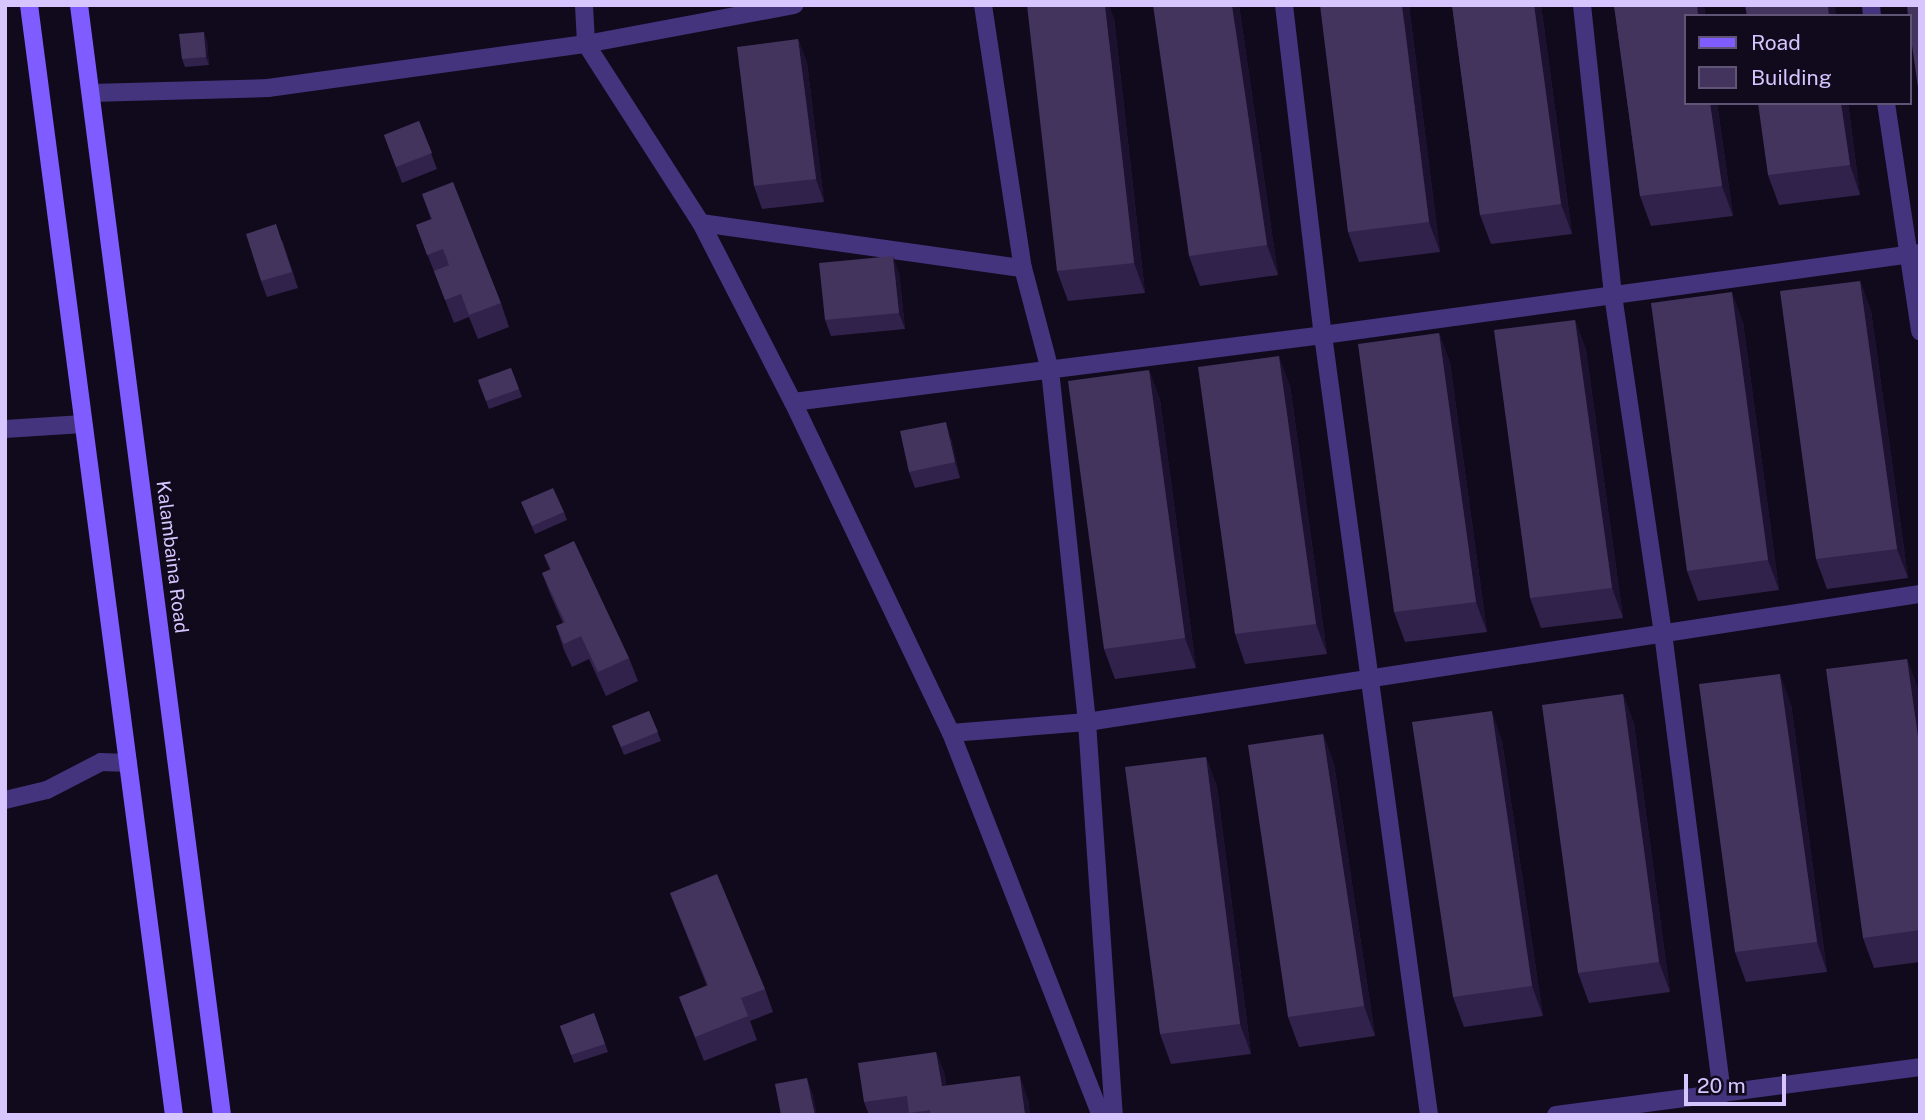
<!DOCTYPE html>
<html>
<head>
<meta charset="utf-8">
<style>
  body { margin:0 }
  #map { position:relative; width:1925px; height:1120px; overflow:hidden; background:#110a1c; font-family:"Public Sans",sans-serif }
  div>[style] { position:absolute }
  .minor>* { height:18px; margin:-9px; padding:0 9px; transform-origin:9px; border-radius:9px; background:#44337d }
  .secondary>* { height:18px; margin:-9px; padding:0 9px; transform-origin:9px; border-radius:9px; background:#7f5cff }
  .wall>* { inset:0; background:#31224b }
  .shaded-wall>* { inset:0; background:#1d1130 }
  .building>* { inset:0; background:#43345e }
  span { translate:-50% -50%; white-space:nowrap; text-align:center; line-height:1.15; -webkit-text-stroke:5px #110a1c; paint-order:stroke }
  .street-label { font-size:19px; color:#d7c5ff }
  .frame { position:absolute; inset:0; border:7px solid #d7c5ff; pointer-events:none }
  .legend { position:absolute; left:1684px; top:14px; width:228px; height:91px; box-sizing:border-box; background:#110a1c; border:2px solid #605577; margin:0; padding:9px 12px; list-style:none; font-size:21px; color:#d7c5ff }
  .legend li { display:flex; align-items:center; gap:14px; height:35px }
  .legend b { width:35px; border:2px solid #605577 }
  .scale { position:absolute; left:1684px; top:1074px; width:102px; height:32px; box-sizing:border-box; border:4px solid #d7c5ff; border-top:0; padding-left:9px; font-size:21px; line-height:24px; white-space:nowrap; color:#d7c5ff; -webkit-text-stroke:5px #110a1c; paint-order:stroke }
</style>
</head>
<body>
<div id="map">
  <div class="minor">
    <div style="left:584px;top:5px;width:39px;rotate:87deg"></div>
    <div style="left:586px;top:44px;width:213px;rotate:57.3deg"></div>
    <div style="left:701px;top:223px;width:201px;rotate:62.8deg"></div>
    <div style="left:793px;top:402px;width:367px;rotate:64.5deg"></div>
    <div style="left:951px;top:733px;width:410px;rotate:68.6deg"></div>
    <div style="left:983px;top:5px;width:266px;rotate:81.4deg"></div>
    <div style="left:1023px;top:268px;width:106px;rotate:75.2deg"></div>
    <div style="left:1050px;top:370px;width:354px;rotate:84deg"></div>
    <div style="left:1087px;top:722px;width:394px;rotate:86.1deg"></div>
    <div style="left:1284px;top:5px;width:332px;rotate:83.3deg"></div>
    <div style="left:1323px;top:335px;width:787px;rotate:82.26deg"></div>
    <div style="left:1582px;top:5px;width:292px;rotate:83.9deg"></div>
    <div style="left:1613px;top:295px;width:342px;rotate:81.6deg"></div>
    <div style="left:1663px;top:633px;width:465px;rotate:82.7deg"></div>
    <div style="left:1871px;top:5px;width:11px;rotate:85deg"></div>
    <div style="left:91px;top:93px;width:177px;rotate:-1.6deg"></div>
    <div style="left:268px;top:88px;width:321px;rotate:-7.9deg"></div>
    <div style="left:586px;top:44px;width:212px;rotate:-10.6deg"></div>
    <div style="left:1886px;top:103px;width:231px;rotate:81.5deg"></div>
    <div style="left:701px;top:223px;width:325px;rotate:8deg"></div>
    <div style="left:793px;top:402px;width:534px;rotate:-7.2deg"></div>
    <div style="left:1323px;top:335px;width:603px;rotate:-7.82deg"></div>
    <div style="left:5px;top:429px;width:78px;rotate:-3.7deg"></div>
    <div style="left:951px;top:733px;width:136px;rotate:-4.6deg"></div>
    <div style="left:1087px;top:722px;width:843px;rotate:-8.74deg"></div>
    <div style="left:5px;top:800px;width:43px;rotate:-13.4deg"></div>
    <div style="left:47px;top:790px;width:61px;rotate:-27.4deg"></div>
    <div style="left:101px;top:762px;width:27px;rotate:2deg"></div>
    <div style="left:1556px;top:1115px;width:367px;rotate:-7.5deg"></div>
  </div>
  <div class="secondary">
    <div style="left:29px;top:5px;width:1119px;rotate:82.56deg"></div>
    <div style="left:79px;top:5px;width:1119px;rotate:82.66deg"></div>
  </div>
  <div class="wall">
    <div style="clip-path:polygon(1239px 5px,1278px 275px,1200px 286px,1189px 256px)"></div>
    <div style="clip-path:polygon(1409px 5px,1440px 252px,1359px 262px,1348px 232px)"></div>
    <div style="clip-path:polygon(1452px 5px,1541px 5px,1572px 234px,1491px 244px,1480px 215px)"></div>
    <div style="clip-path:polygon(1614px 5px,1704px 5px,1705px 16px,1685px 16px,1685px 103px,1717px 103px,1733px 216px,1651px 226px,1640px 196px)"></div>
    <div style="clip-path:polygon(1114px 18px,1145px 293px,1068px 301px,1057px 271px)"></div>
    <div style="clip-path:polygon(798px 39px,807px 63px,824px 202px,762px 209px,754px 186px)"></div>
    <div style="clip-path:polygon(207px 40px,209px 65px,185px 67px,182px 59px)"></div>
    <div style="clip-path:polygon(1848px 103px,1860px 195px,1779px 205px,1768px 175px)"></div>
    <div style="clip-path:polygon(419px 121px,437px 169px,402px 183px,384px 135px)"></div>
    <div style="clip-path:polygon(422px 194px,501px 303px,509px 327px,478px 339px,469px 317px,454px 323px,416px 225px,431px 219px)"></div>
    <div style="clip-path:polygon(282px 240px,298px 288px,267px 297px,261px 281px)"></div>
    <div style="clip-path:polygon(899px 272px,905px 329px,831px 336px,825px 320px)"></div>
    <div style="clip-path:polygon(1860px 281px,1871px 311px,1908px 578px,1827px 589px,1816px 559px)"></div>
    <div style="clip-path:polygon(1575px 320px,1586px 350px,1623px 618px,1541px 628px,1530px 598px)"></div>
    <div style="clip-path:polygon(1743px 322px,1779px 590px,1698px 601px,1687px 571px)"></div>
    <div style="clip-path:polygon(1439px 333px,1450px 363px,1487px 632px,1405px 642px,1394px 612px)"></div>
    <div style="clip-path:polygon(511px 368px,522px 397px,489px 409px,478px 380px)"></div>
    <div style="clip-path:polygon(1149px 370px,1160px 400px,1196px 668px,1115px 679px,1104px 649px)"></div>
    <div style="clip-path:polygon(1290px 385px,1327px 654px,1245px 664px,1235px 634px)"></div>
    <div style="clip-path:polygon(951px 438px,960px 478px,915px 488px,909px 472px)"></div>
    <div style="clip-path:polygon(521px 502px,564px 512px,567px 520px,535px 534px)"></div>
    <div style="clip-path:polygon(544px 555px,629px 658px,638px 681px,606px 696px,589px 659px,572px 667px,564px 650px,556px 626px,563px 623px,551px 596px,542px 573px,550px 570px)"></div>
    <div style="clip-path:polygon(1907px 659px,1918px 689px,1920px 700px,1920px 962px,1874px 968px,1863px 938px)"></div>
    <div style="clip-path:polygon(1623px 694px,1634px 724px,1670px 992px,1589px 1003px,1578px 973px)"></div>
    <div style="clip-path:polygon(1791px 704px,1827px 972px,1746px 982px,1735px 952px)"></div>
    <div style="clip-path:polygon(649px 711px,661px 741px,624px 755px,612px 726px)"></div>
    <div style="clip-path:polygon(1323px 734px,1334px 764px,1375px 1036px,1299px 1047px,1288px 1017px)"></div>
    <div style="clip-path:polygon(1502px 741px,1543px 1016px,1464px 1027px,1453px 997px)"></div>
    <div style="clip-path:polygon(1206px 757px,1217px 787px,1251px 1054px,1171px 1064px,1160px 1034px)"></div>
    <div style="clip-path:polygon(670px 893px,765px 989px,773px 1012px,750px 1021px,757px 1040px,704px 1061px,679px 997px,707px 986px)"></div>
    <div style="clip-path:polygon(594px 1013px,608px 1052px,574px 1063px,560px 1026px)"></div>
    <div style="clip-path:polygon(936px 1052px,945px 1075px,946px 1086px,1028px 1099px,1030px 1115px,869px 1115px,864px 1102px)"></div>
  </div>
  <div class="shaded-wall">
    <div style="clip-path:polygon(1105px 5px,1109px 5px,1114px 18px,1145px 293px,1134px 263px)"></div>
    <div style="clip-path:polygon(1232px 5px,1239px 5px,1278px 275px,1267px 245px)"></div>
    <div style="clip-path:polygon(1402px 5px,1409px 5px,1440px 252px,1429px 222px)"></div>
    <div style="clip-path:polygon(1534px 5px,1541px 5px,1572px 234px,1561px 204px)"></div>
    <div style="clip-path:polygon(1697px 5px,1704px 5px,1705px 16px,1698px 16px)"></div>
    <div style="clip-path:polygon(1828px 5px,1835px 5px,1836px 16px,1829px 16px)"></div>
    <div style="clip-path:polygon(204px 32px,207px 40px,209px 65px,206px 57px)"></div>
    <div style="clip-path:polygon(798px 39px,807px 63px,824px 202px,816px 179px)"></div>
    <div style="clip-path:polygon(1710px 103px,1717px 103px,1733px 216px,1722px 186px)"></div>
    <div style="clip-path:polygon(1841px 103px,1848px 103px,1860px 195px,1850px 165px)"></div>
    <div style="clip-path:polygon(893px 256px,899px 272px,905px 329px,899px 313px)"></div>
    <div style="clip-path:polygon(1860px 281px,1871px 311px,1908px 578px,1897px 549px)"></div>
    <div style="clip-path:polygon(1732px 292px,1743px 322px,1779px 590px,1768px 560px)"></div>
    <div style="clip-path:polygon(1575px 320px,1586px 350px,1623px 618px,1612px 588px)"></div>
    <div style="clip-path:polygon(1439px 333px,1450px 363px,1487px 632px,1476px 602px)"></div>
    <div style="clip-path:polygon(1279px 356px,1290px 385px,1327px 654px,1316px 624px)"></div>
    <div style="clip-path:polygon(1149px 370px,1160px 400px,1196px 668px,1185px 638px)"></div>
    <div style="clip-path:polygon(946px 422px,951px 438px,960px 478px,955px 462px)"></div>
    <div style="clip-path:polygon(1907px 659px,1918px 689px,1920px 700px,1920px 751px)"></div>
    <div style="clip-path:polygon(1780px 674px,1791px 704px,1827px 972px,1817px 942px)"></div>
    <div style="clip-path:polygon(1623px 694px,1634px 724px,1670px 992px,1659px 962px)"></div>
    <div style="clip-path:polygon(1492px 711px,1502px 741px,1543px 1016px,1532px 986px)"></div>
    <div style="clip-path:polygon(1323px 734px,1334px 764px,1375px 1036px,1364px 1006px)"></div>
    <div style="clip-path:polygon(1206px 757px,1217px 787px,1251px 1054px,1240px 1024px)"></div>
    <div style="clip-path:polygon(936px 1052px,945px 1075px,950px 1110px,942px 1086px)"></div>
    <div style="clip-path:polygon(1020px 1076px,1028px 1099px,1030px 1115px,1025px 1115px)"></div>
    <div style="clip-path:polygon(807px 1078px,813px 1094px,817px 1115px,815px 1115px)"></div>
  </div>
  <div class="building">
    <div style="clip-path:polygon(1027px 5px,1105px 5px,1134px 263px,1057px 271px)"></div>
    <div style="clip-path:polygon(1153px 5px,1232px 5px,1267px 245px,1189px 256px)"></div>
    <div style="clip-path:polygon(1320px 5px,1402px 5px,1429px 222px,1348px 232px)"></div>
    <div style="clip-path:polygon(1452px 5px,1534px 5px,1561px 204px,1480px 215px)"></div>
    <div style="clip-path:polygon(1614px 5px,1697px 5px,1698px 16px,1685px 16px,1685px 103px,1710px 103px,1722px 186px,1640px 196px)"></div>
    <div style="clip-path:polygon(1745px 5px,1828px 5px,1829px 16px,1747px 16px)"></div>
    <div style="clip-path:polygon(1907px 5px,1920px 5px,1920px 102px,1909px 24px,1909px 16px,1908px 16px)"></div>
    <div style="clip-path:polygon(204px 32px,206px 57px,182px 59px,179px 34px)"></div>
    <div style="clip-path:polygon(798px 39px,816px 179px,754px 186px,737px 47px)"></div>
    <div style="clip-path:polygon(1758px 103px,1841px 103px,1850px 165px,1768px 175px)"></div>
    <div style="clip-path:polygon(419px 121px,432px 153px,396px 167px,384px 135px)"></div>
    <div style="clip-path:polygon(453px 182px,501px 303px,469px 315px,461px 294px,445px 300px,434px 271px,449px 265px,443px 249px,427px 255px,416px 225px,432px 219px,422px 194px)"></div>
    <div style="clip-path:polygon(276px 224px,292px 272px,261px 281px,246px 234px)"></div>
    <div style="clip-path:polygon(893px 256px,899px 313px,825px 320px,819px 263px)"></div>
    <div style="clip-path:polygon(1860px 281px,1897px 549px,1816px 559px,1780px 291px)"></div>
    <div style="clip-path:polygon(1732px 292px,1768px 560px,1687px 571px,1651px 303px)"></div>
    <div style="clip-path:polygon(1575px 320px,1612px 588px,1530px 598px,1494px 330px)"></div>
    <div style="clip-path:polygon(1439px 333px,1476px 602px,1394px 612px,1358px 344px)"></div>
    <div style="clip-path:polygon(1279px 356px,1316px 624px,1235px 634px,1198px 367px)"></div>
    <div style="clip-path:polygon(511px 368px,519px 389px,486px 401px,478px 380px)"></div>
    <div style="clip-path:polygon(1149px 370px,1185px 638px,1104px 649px,1068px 381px)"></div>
    <div style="clip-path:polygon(946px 422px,955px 462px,909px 472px,900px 431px)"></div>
    <div style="clip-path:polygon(553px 488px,564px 512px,532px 526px,521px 502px)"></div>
    <div style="clip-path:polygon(574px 541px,629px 658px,598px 672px,581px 636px,564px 644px,556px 626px,565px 622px,542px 573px,551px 569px,544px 555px)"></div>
    <div style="clip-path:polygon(1907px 659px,1920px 751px,1920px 930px,1863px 938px,1826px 669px)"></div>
    <div style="clip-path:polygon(1780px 674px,1817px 942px,1735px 952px,1699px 684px)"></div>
    <div style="clip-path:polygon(1623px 694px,1659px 962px,1578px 973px,1542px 705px)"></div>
    <div style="clip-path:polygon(649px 711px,658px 732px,621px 747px,612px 726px)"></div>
    <div style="clip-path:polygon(1492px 711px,1532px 986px,1453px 997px,1412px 722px)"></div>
    <div style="clip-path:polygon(1323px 734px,1364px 1006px,1288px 1017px,1248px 745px)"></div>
    <div style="clip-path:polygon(1206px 757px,1240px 1024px,1160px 1034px,1125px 767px)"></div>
    <div style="clip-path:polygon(717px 874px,765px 989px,741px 998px,748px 1016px,695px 1037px,679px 997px,708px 985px,670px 893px)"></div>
    <div style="clip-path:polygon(594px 1013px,605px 1044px,571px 1055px,560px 1026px)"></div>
    <div style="clip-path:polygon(936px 1052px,942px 1086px,1020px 1076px,1025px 1115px,930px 1115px,930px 1110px,909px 1113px,907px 1096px,864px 1102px,858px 1063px)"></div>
    <div style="clip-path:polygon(807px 1078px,815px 1115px,781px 1115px,775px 1084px)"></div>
  </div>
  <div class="street-label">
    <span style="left:172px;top:557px;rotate:83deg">Kalambaina Road</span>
  </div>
  <div class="frame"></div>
  <ul class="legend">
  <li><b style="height:9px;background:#7f5cff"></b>Road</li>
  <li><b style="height:19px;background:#43345e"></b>Building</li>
  </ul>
  <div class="scale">20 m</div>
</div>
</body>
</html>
